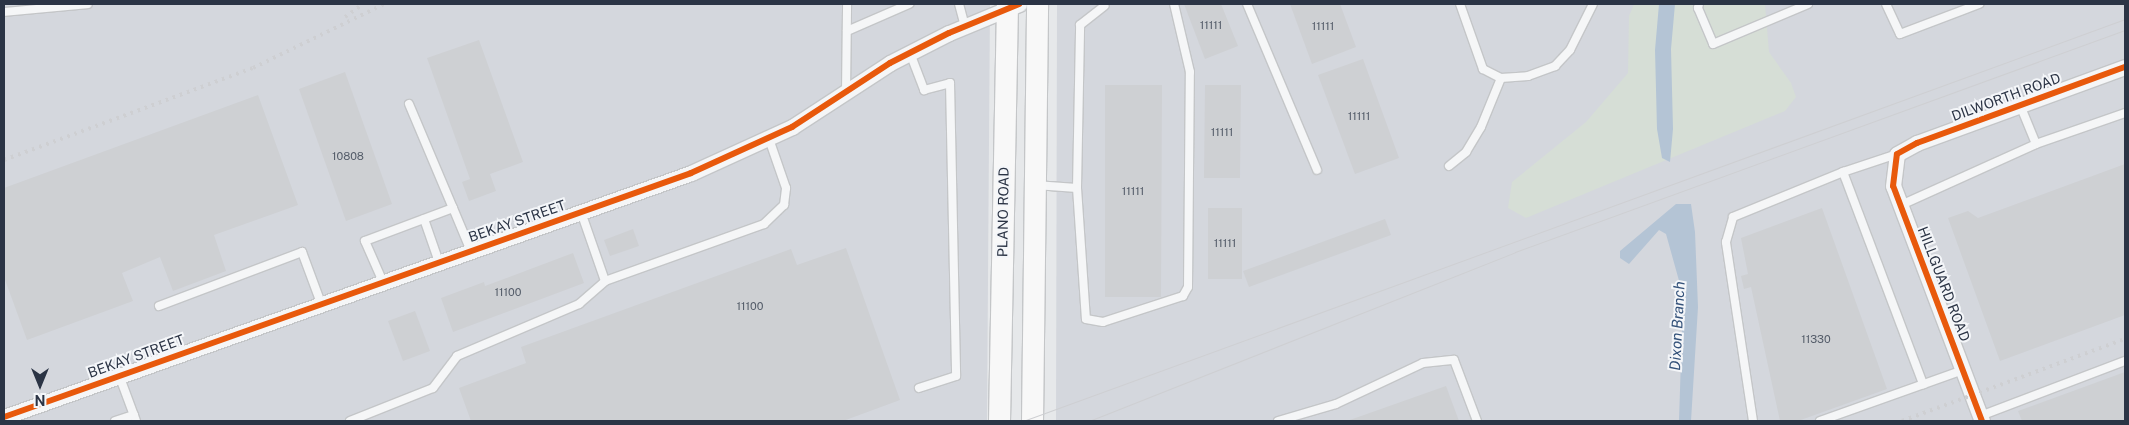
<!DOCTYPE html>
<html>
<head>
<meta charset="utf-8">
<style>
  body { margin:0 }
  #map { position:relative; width:2129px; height:425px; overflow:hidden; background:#e6e8ea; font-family:"Public Sans",sans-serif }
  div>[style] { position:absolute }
  .built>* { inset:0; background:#d4d7dd }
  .green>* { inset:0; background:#d6ded6 }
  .water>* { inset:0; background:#b4c4d5 }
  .building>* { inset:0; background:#ced0d3 }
  .roads { filter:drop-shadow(1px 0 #c4c6c8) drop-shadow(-1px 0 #c4c6c8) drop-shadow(0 1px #c4c6c8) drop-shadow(0 -1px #c4c6c8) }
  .service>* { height:8px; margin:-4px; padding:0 4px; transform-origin:4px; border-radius:4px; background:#f5f6f7 }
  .minor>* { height:15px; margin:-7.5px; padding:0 7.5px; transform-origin:7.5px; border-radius:7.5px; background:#f5f6f7 }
  .secondary>* { height:21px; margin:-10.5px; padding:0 10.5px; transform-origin:10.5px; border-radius:10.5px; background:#f8f8f8 }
  .tram>* { height:1px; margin:-0.5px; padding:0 0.5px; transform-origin:0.5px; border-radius:0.5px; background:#cecfd2 }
  .rail>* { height:4px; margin-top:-2px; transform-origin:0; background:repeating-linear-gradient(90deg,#cecfd2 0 2.5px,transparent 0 7.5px) }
  .cycleway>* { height:6px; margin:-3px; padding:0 3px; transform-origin:3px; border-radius:3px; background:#e8590c }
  span { translate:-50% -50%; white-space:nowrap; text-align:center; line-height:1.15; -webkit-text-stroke:4px #f4f6f9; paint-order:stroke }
  .number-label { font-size:11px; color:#545c69 }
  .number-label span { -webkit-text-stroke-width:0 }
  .street-label { font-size:14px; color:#2b3445 }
  .water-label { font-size:15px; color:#34527a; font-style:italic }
  .frame { position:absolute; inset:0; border:5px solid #2b3445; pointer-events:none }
  .north { position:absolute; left:15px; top:360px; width:50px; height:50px; -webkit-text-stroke:4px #f4f6f9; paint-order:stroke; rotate:180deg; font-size:14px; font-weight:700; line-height:20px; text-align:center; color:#2b3445 }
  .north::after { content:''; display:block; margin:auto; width:18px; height:22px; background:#2b3445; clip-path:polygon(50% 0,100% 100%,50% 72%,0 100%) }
</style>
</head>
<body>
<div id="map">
  <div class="built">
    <div style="clip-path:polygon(4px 4px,990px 4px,987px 421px,4px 421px)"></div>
    <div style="clip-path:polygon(1057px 4px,2125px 4px,2125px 421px,1056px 421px)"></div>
  </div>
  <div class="green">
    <div style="clip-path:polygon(1634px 4px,1765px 4px,1769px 52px,1791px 83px,1796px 97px,1785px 111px,1526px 218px,1508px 208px,1512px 182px,1586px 122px,1628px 73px,1629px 16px)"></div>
  </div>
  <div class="water">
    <div style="clip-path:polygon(1659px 4px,1675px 4px,1671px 49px,1673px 129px,1670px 162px,1662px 158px,1657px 129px,1655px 50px)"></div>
    <div style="clip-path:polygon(1676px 204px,1691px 204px,1695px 232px,1698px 307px,1691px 421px,1679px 421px,1683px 295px,1666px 234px,1659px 230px,1629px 264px,1620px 258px,1620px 251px)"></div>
  </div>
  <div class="building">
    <div style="clip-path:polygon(1184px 4px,1221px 4px,1238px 46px,1205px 59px)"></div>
    <div style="clip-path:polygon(1290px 4px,1340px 4px,1356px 47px,1312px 64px)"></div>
    <div style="clip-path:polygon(479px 40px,523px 162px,490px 174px,496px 191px,469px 201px,462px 182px,470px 179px,427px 58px)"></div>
    <div style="clip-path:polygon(1363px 59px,1399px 158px,1355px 174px,1318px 75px)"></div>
    <div style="clip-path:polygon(345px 72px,392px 204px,346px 221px,299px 89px)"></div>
    <div style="clip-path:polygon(1105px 85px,1162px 85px,1161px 297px,1105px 297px)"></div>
    <div style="clip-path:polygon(1205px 85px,1241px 85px,1240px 178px,1204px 178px)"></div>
    <div style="clip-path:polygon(258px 95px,298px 205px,214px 235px,226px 271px,173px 291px,160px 257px,122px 273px,133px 301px,27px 340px,4px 277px,4px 188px)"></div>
    <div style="clip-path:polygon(2125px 164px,2125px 315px,2000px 361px,1948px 218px,1968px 211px,1978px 218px)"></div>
    <div style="clip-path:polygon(1208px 208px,1242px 208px,1242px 279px,1208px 279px)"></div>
    <div style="clip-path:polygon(1822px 208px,1887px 389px,1798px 421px,1780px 421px,1751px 287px,1744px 289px,1741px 276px,1748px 274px,1741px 238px)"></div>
    <div style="clip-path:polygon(1385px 219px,1391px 235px,1249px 287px,1243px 271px)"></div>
    <div style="clip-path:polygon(633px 229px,639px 246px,610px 256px,604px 240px)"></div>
    <div style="clip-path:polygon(846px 248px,900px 400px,843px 421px,471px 421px,459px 388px,526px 363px,521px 347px,791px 249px,797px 265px)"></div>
    <div style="clip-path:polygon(573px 253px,584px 283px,453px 332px,441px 298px,484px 282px,485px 286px)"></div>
    <div style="clip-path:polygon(415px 311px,430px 351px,403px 361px,388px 321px)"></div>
    <div style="clip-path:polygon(2125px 372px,2125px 421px,2022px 421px,2018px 411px)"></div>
    <div style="clip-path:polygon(1446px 386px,1459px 421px,1347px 421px)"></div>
  </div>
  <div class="roads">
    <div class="service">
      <div style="left:959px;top:4px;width:23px;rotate:75deg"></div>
      <div style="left:1247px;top:4px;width:180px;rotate:67.1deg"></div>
      <div style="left:1460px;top:4px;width:69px;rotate:70.5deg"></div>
      <div style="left:1483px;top:69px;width:20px;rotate:27deg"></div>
      <div style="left:1501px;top:78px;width:27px;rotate:-4deg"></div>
      <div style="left:1528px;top:76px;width:29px;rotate:-20deg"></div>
      <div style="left:1555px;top:66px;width:22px;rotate:-47deg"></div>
      <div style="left:1570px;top:50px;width:51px;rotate:-63.4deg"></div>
      <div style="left:1699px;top:4px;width:4px;rotate:104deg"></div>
      <div style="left:1698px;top:8px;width:39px;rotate:67deg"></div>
      <div style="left:1713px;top:44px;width:103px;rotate:-22.8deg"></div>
      <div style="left:1886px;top:4px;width:33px;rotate:65deg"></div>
      <div style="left:1900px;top:34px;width:85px;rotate:-20.8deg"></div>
      <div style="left:4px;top:12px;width:84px;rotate:-5.4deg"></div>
      <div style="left:847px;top:31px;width:68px;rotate:-23.5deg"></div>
      <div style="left:910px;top:53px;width:40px;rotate:69deg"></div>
      <div style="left:924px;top:90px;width:27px;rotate:-15deg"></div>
      <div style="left:950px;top:83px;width:293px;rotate:88.8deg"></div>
      <div style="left:956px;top:376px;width:39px;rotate:162deg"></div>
      <div style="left:846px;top:92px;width:88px;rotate:-89.3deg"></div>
      <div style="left:409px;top:104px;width:113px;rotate:67.1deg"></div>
      <div style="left:2020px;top:105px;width:42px;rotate:67.7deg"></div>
      <div style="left:1449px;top:166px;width:22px;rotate:-39deg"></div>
      <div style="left:1466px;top:152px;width:29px;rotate:-59deg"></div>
      <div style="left:1481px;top:127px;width:53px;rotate:-67.8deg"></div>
      <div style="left:1843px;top:172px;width:57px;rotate:-18.4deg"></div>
      <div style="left:1035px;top:185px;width:42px;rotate:4.1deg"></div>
      <div style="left:1077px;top:188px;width:163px;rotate:-88.9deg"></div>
      <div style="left:1080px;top:25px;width:31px;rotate:-38deg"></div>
      <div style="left:1077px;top:188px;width:131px;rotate:86.1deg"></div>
      <div style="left:1086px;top:319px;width:17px;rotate:10deg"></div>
      <div style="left:1103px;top:322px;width:84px;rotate:-18deg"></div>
      <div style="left:1183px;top:296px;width:10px;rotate:-61deg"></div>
      <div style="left:1188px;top:287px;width:215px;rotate:-89.5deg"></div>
      <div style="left:1190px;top:72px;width:70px;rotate:-103.2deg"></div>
      <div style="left:1901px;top:205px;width:148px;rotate:-24.3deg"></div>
      <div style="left:2036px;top:144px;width:94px;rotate:-19.2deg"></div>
      <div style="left:581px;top:212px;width:73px;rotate:70.8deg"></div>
      <div style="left:424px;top:219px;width:46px;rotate:70.8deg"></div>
      <div style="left:383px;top:282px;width:45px;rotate:-113.7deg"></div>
      <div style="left:365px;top:241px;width:94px;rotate:-20.6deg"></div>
      <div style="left:453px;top:208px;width:47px;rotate:67.3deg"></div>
      <div style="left:159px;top:306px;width:153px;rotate:-20.7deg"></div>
      <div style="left:302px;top:252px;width:54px;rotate:69.6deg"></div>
      <div style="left:119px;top:375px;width:49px;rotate:69.7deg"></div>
      <div style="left:1980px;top:416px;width:155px;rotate:-20.8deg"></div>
      <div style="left:115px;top:421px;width:20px;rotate:-18deg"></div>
      <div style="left:350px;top:421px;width:89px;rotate:-21.7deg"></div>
      <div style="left:433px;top:388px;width:40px;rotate:-53deg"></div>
      <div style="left:457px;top:356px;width:133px;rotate:-23.1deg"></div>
      <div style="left:579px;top:304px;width:35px;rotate:-41deg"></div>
      <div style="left:605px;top:281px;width:169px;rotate:-19.7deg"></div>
      <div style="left:764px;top:224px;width:28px;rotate:-44deg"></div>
      <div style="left:784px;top:205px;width:17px;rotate:-83deg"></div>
      <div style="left:786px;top:188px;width:52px;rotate:-109.1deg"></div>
      <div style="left:1278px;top:421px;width:60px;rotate:-16.3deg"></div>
      <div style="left:1336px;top:404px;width:96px;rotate:-25.2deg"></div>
      <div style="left:1423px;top:363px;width:31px;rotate:-6deg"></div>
      <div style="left:1454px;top:360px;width:65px;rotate:69.3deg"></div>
      <div style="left:1753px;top:421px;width:181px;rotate:-98.6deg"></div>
      <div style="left:1726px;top:242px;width:26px;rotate:-74deg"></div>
      <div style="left:1733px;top:217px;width:119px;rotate:-22.2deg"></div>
      <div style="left:1843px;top:172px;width:227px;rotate:69.3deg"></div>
      <div style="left:1820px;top:421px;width:152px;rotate:-19.6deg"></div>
    </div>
    <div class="minor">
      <div style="left:4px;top:417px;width:729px;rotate:-19.55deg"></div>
      <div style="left:691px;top:173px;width:111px;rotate:-24.5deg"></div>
      <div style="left:792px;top:127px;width:117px;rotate:-33.1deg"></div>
      <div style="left:890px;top:63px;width:66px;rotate:-27deg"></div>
      <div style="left:949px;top:33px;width:76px;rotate:-22.5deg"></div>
      <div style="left:1982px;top:421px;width:251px;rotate:-110.7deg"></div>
      <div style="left:1893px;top:186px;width:32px;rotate:-83deg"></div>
      <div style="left:1897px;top:154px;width:23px;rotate:-29deg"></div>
      <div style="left:1917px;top:143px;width:221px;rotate:-20.1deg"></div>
    </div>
    <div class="secondary">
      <div style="left:999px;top:421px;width:417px;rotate:-88.9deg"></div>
      <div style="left:1032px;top:421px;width:417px;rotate:-89.3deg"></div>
    </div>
  </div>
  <div class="tram">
    <div style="left:1023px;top:421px;width:1173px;rotate:-20.04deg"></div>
    <div style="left:1089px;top:421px;width:458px;rotate:-21.6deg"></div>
    <div style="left:1515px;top:252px;width:649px;rotate:-20deg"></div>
  </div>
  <div class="rail">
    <div style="left:345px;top:17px;width:22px;rotate:-36deg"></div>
    <div style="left:4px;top:160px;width:265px;rotate:-20.3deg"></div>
    <div style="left:253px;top:68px;width:146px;rotate:-26deg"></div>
    <div style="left:1902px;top:421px;width:238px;rotate:-20.2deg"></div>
  </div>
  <div class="cycleway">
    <div style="left:4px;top:417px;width:729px;rotate:-19.55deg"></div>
    <div style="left:691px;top:173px;width:111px;rotate:-24.5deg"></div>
    <div style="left:792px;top:127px;width:117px;rotate:-33.1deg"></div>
    <div style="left:890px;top:63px;width:66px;rotate:-27deg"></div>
    <div style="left:949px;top:33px;width:76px;rotate:-22.5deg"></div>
    <div style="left:1982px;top:421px;width:251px;rotate:-110.7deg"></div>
    <div style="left:1893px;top:186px;width:32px;rotate:-83deg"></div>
    <div style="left:1897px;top:154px;width:23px;rotate:-29deg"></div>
    <div style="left:1917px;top:143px;width:221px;rotate:-20.1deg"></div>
  </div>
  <div class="number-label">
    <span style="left:1211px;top:25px">11111</span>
    <span style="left:1323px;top:26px">11111</span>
    <span style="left:1359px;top:116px">11111</span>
    <span style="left:1222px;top:132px">11111</span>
    <span style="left:348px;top:156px">10808</span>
    <span style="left:1133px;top:191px">11111</span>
    <span style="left:1225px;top:243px">11111</span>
    <span style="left:508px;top:292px">11100</span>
    <span style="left:750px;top:306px">11100</span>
    <span style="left:1816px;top:339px">11330</span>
  </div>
  <div class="street-label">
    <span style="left:2006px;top:97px;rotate:-20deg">DILWORTH ROAD</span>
    <span style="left:1003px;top:212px;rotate:-89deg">PLANO ROAD</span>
    <span style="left:517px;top:221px;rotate:-19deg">BEKAY STREET</span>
    <span style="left:1944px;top:284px;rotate:69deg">HILLGUARD ROAD</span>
    <span style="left:136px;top:356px;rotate:-20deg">BEKAY STREET</span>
  </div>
  <div class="water-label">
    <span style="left:1677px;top:326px;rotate:-87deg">Dixon Branch</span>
  </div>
  <div class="frame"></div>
  <div class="north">N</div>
</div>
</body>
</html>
